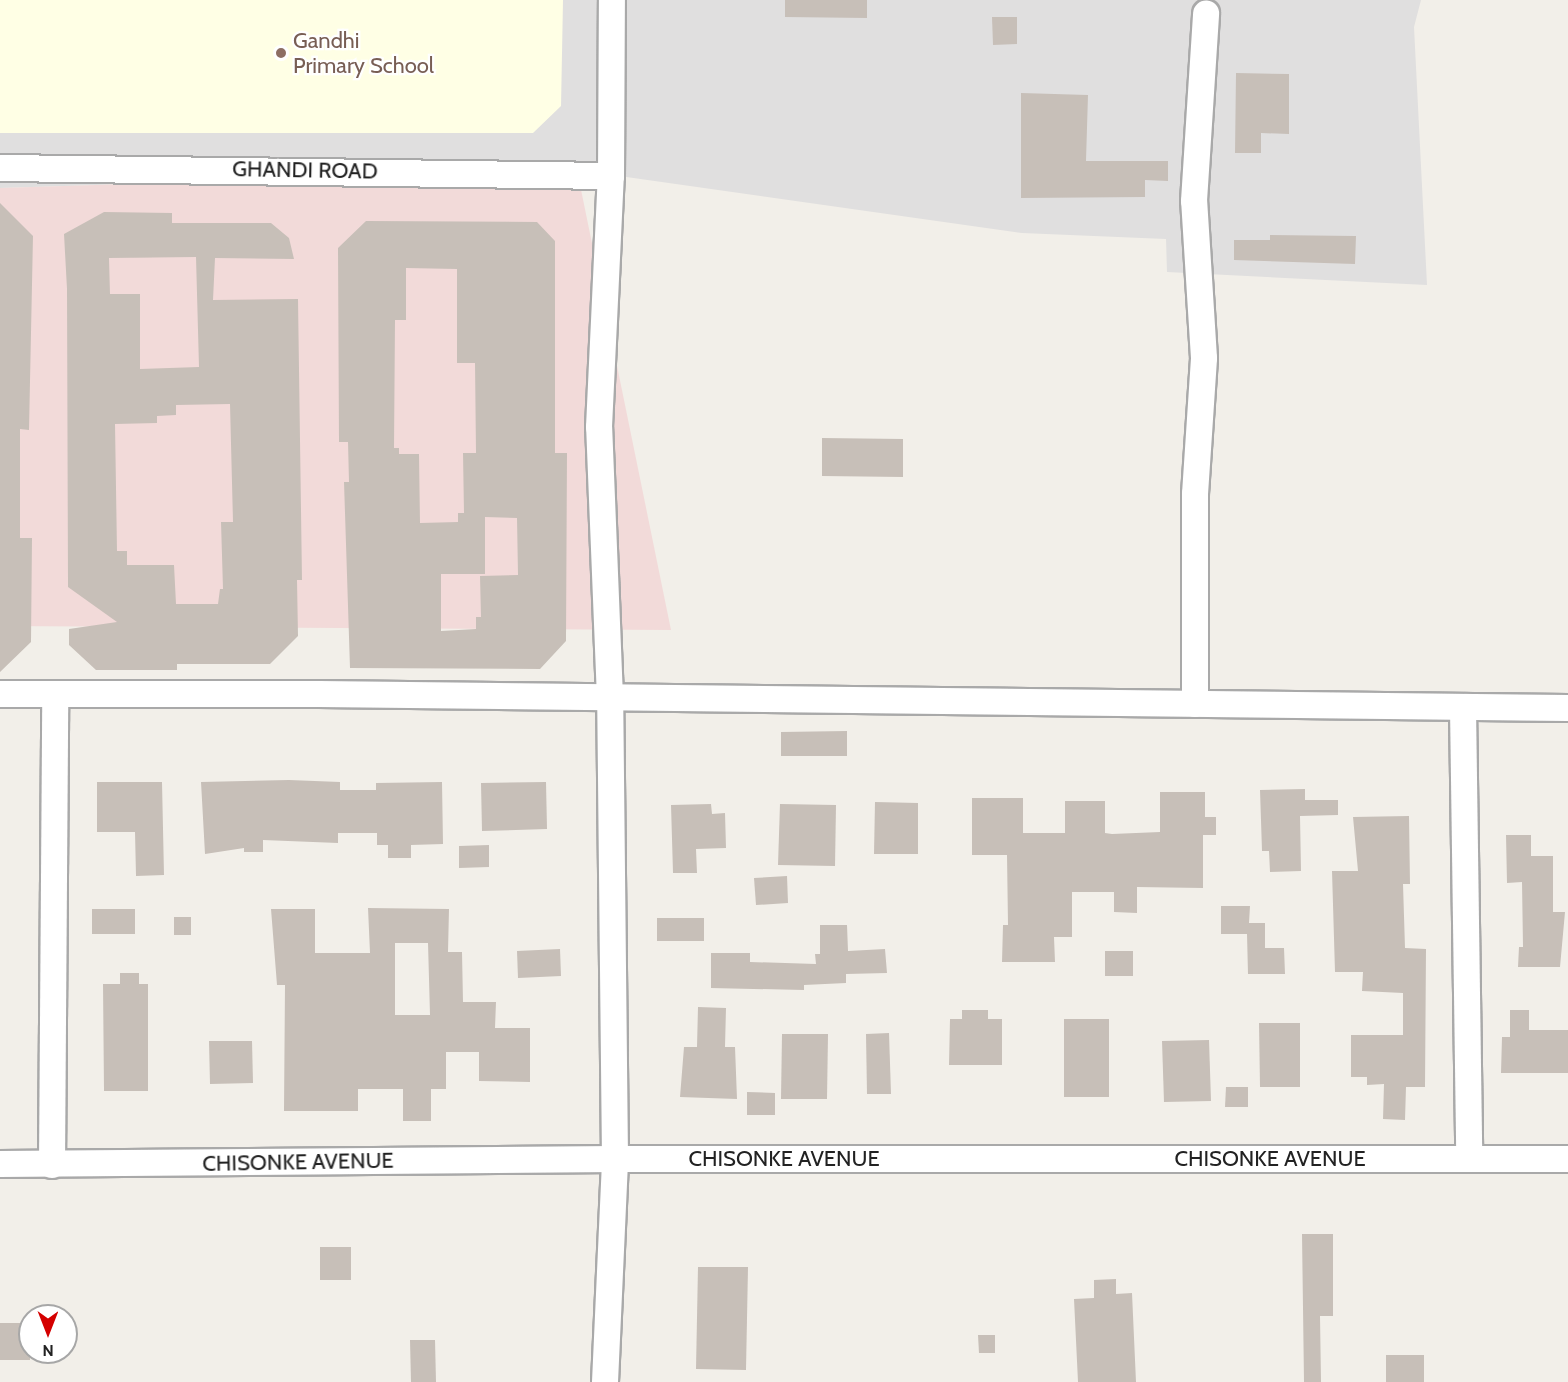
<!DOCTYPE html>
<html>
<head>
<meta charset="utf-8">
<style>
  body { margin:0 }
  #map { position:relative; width:1568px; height:1382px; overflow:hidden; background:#f2efe9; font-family:Cabin,sans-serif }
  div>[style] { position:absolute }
  .residential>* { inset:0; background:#e0dfdf }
  .commercial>* { inset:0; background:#f2dad9 }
  .education>* { inset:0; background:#ffffe5 }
  .building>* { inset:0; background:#c7bfb8 }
  .roads { filter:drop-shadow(2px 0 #a9a9a9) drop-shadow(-2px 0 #a9a9a9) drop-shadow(0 2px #a9a9a9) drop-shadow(0 -2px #a9a9a9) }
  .minor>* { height:26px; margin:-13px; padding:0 13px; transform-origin:13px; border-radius:13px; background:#fff }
  .dots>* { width:16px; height:16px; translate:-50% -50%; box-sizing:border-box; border:3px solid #fff; border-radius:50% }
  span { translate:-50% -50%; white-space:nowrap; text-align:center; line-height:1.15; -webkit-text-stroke:4.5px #fff; paint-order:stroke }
  .education-label { font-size:22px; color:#785e54 }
  .left { translate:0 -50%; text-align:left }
  .street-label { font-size:22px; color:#222 }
  .north { position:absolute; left:18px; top:1304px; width:60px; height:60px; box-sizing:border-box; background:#fff; border:2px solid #a7a7a7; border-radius:50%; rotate:180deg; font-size:16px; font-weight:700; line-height:24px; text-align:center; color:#222 }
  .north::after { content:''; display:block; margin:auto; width:21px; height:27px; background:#d40000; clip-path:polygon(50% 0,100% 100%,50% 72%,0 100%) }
</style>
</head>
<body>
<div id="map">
  <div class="residential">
    <div style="clip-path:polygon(0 0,1421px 0,1414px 27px,1427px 285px,1167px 272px,1166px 239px,1022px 233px,577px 170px,0 188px)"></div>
  </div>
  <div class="commercial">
    <div style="clip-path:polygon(577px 170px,671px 630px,0 626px,0 188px)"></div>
  </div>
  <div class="education">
    <div style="clip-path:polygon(0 0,563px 0,561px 106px,533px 133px,0 133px)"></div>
  </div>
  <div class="building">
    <div style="clip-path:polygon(785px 0,867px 0,867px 18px,785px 17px)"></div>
    <div style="clip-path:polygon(992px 17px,1017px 17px,1017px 44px,993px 45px)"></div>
    <div style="clip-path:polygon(1236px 73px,1289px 74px,1289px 134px,1261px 133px,1261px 153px,1235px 153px)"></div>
    <div style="clip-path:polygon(1021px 93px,1088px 95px,1086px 161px,1168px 161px,1168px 181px,1145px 180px,1145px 197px,1021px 198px)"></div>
    <div style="clip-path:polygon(0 203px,33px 236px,29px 430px,20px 429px,20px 538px,32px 538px,31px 642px,0 672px)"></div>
    <div style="clip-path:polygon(evenodd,104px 212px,172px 213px,172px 223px,271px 223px,289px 238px,294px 259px,215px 258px,213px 300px,298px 299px,302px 580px,297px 580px,298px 636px,270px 664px,177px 664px,177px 670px,96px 670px,69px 645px,69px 629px,117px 622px,68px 587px,67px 289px,64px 234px,104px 212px,196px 257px,199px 367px,140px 369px,140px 294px,110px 294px,109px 258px,196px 257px,104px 212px,230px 404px,233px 522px,221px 522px,223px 589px,220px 589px,218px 604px,176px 604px,174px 565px,127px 565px,127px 551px,117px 551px,115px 424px,157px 423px,157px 416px,176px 415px,176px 405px,230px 404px)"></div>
    <div style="clip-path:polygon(evenodd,366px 221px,537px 222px,555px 241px,555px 453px,567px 453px,566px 641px,540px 669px,350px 668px,344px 482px,349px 482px,348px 442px,339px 442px,338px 248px,366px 221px,406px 268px,457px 269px,457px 363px,475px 363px,476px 453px,463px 453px,464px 513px,458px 513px,458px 522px,420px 523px,419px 454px,399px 454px,399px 448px,394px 448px,395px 320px,406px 320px,406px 268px,366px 221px,485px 517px,517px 518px,518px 575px,480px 576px,481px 617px,476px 617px,476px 629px,441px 631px,441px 574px,485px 574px,485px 517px)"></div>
    <div style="clip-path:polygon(1270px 235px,1356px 236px,1355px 264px,1234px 260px,1234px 240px,1270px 240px)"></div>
    <div style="clip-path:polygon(822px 438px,903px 439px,903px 477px,822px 476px)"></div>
    <div style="clip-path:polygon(847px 731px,847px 756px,781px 756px,781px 732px)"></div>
    <div style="clip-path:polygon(289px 780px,340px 782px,340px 790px,376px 790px,376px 783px,442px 782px,443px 844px,411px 845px,411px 858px,388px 858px,388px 845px,377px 845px,377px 833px,338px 833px,338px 843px,263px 840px,263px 852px,244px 852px,244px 848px,205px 854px,201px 782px)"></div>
    <div style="clip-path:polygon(97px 782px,162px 782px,164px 875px,136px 876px,135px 832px,97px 832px)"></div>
    <div style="clip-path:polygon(546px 782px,547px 829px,482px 831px,481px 783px)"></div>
    <div style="clip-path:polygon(1305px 789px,1305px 800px,1338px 800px,1338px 815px,1300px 816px,1301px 871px,1270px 872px,1269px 851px,1262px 851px,1260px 790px)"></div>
    <div style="clip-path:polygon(1160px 792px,1205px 792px,1205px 817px,1216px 817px,1216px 835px,1203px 835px,1203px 888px,1137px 887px,1137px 913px,1114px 912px,1114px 892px,1072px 892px,1072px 937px,1054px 937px,1055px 962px,1002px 962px,1003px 925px,1008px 925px,1007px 855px,972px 855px,972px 798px,1023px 798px,1023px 833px,1065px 833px,1065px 801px,1105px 801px,1105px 833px,1112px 834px,1160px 832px)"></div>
    <div style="clip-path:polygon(875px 802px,918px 803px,918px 854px,874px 854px)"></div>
    <div style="clip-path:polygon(711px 804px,712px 814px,725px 813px,726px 848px,696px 849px,697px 873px,673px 873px,671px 805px)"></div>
    <div style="clip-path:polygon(780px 804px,836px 805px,835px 866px,778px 865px)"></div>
    <div style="clip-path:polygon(1409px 816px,1410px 884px,1403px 884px,1405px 948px,1426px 949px,1425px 1087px,1406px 1087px,1405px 1120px,1383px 1119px,1384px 1084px,1367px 1085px,1367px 1077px,1351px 1077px,1351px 1035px,1403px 1035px,1403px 993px,1362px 991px,1363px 972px,1335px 972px,1332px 871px,1358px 871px,1353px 817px)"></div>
    <div style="clip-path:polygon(1506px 835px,1531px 835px,1531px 856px,1553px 856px,1553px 912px,1565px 912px,1560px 967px,1518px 967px,1519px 947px,1523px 947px,1522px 882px,1507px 883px)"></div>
    <div style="clip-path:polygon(489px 845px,489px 867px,459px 868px,459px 846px)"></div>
    <div style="clip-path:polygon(787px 876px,788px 903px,756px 905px,754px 878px)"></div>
    <div style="clip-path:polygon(1221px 906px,1250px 906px,1249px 923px,1265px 923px,1265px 948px,1284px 948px,1285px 974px,1248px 974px,1247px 934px,1221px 934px)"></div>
    <div style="clip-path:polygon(evenodd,368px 908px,449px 909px,448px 952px,462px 952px,463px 1002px,496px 1002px,495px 1028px,530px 1028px,530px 1082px,479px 1081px,479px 1052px,446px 1052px,446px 1089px,431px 1089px,431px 1121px,403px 1121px,403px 1089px,358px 1089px,358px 1111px,284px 1111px,285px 985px,277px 985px,271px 909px,315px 909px,315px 953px,370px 953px,368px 908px,395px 943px,428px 943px,430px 1015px,395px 1015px,395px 943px)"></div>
    <div style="clip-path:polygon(92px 909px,135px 909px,135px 934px,92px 934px)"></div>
    <div style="clip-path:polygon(174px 917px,191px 917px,191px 935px,174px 935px)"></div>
    <div style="clip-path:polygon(657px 918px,704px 918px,704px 941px,657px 941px)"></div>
    <div style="clip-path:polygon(820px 925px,847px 925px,848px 951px,885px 949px,887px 973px,846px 974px,846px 983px,804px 985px,804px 990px,711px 988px,711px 953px,750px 953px,750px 962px,816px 964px,815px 954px,820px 954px)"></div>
    <div style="clip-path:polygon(560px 949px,561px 976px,518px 978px,517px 951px)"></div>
    <div style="clip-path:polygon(1105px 951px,1133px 951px,1133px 976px,1105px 976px)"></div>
    <div style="clip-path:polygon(120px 973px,139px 973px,139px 984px,148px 984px,148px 1091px,104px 1091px,103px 984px,120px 984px)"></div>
    <div style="clip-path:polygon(698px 1007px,726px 1008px,725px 1047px,735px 1047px,737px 1099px,680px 1097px,684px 1047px,697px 1047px)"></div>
    <div style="clip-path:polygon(962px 1010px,988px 1010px,988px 1019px,1002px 1019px,1002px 1065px,949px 1065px,950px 1019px,962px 1019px)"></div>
    <div style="clip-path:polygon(1510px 1010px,1529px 1010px,1529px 1030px,1568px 1030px,1568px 1073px,1501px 1073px,1502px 1037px,1510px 1037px)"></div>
    <div style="clip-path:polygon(1064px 1019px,1109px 1019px,1109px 1097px,1064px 1097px)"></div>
    <div style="clip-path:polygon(1259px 1023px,1300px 1023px,1300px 1087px,1260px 1087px)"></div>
    <div style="clip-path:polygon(889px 1033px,891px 1094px,867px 1094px,866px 1034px)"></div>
    <div style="clip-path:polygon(782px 1034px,828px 1034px,827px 1099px,781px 1099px)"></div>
    <div style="clip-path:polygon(1209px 1040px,1211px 1101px,1164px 1102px,1162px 1041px)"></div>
    <div style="clip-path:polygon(209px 1041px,252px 1041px,253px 1083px,210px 1084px)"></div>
    <div style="clip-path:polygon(1226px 1087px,1248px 1087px,1248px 1107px,1225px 1107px)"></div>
    <div style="clip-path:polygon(747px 1092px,775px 1093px,775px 1115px,747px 1115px)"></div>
    <div style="clip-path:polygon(1302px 1234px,1333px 1234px,1333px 1316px,1320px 1316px,1321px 1382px,1304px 1382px)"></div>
    <div style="clip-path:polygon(320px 1247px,351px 1247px,351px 1280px,320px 1280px)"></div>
    <div style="clip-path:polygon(698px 1267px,748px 1267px,746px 1370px,696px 1369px)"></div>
    <div style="clip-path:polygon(1116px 1279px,1116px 1294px,1132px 1293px,1136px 1382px,1078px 1382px,1074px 1299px,1094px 1298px,1094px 1280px)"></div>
    <div style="clip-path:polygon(0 1323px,30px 1323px,30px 1360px,0 1360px)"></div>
    <div style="clip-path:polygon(978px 1335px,995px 1335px,995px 1353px,979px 1353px)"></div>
    <div style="clip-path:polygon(410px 1340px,435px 1340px,436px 1382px,411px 1382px)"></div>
    <div style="clip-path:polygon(1386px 1355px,1424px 1355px,1424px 1382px,1386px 1382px)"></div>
  </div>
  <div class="roads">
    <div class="minor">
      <div style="left:0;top:168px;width:611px;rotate:0.75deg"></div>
      <div style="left:0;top:694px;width:319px"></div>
      <div style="left:319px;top:694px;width:1249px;rotate:0.64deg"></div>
      <div style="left:1195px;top:704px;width:210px;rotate:-90deg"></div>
      <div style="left:1195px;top:494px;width:136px;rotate:-86.2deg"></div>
      <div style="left:1204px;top:358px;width:157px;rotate:-93.6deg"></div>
      <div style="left:1194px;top:201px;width:188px;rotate:-86.3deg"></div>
      <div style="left:1463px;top:707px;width:451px;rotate:89.2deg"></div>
      <div style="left:0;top:1164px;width:615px;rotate:-0.47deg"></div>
      <div style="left:615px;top:1159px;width:953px"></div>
      <div style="left:52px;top:1165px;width:470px;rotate:-89.6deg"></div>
      <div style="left:605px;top:1382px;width:223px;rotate:-87.4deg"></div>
      <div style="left:615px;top:1159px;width:461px;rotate:-90.6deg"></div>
      <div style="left:610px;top:698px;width:271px;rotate:-92.3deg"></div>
      <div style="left:599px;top:427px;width:251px;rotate:-87.3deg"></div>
      <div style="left:611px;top:176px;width:176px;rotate:-89.7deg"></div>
    </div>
  </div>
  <div class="dots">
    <div style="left:281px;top:53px;background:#8d6e63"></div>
  </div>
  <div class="education-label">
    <span class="left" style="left:293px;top:53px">Gandhi<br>Primary School</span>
  </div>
  <div class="street-label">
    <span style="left:305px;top:170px;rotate:1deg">GHANDI ROAD</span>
    <span style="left:784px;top:1159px">CHISONKE AVENUE</span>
    <span style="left:1270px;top:1159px">CHISONKE AVENUE</span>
    <span style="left:298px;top:1162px;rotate:-1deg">CHISONKE AVENUE</span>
  </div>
  <div class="north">N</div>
</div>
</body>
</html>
